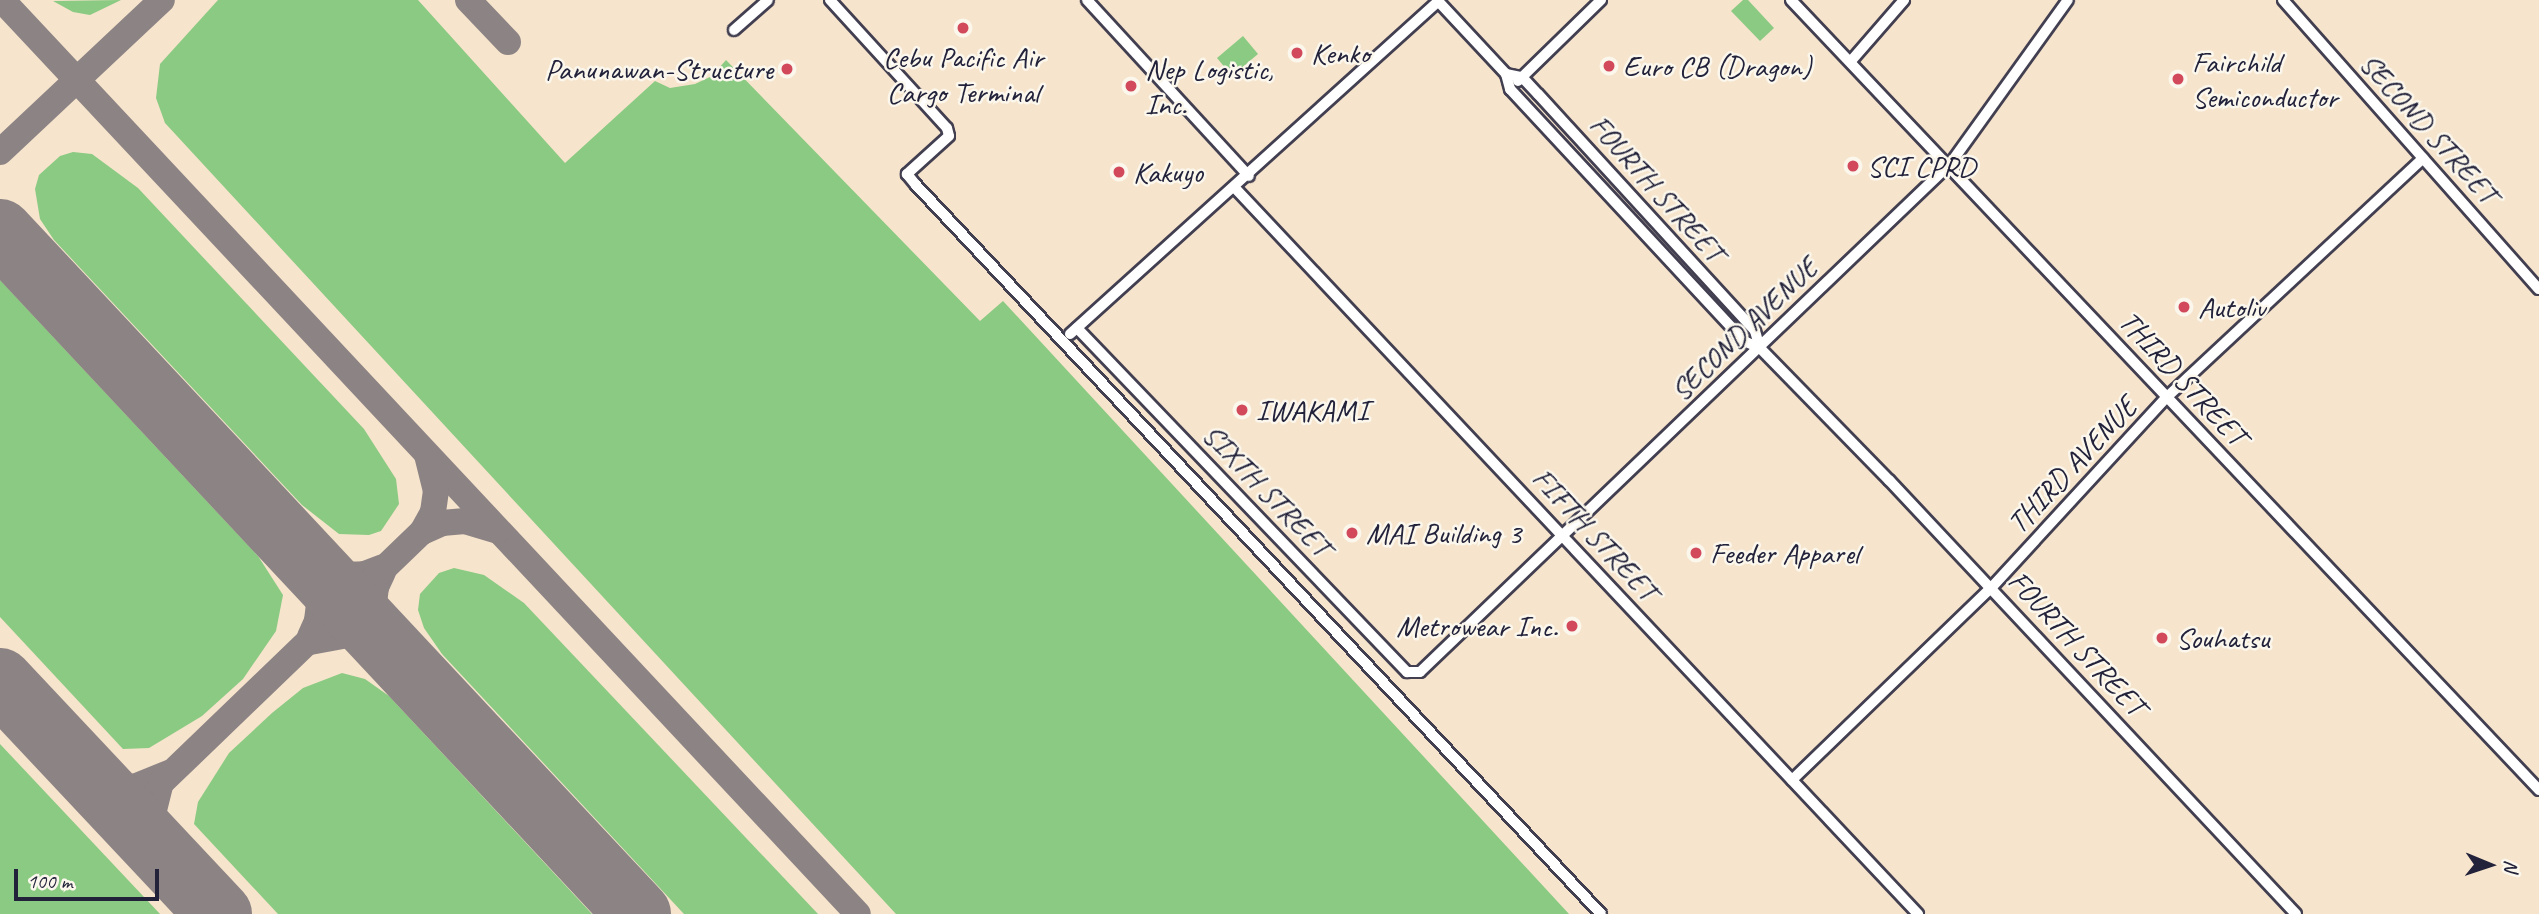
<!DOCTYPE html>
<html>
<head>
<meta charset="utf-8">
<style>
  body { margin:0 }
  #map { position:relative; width:2539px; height:914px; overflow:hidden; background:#f6e4cc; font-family:Caveat,sans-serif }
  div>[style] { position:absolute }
  .green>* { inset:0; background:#8aca82 }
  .taxiway>* { height:26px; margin:-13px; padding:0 13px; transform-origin:13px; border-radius:13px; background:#8c8384 }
  .runway>* { height:66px; margin:-33px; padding:0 33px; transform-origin:33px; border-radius:33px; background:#8c8384 }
  .roads { filter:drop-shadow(2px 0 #423f51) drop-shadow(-2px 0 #423f51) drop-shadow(0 2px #423f51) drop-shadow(0 -2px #423f51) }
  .minor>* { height:10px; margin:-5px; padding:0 5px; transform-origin:5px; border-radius:5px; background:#fff }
  .dots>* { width:19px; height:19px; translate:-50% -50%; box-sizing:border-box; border:4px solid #fbf7ec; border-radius:50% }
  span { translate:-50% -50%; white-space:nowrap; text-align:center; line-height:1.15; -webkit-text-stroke:5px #fbf7ec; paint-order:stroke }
  .poi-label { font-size:30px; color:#22223b }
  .left { translate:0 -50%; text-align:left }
  .right { translate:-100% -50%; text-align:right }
  .street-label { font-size:30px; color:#22223b }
  .north { position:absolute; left:2455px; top:830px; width:70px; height:70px; -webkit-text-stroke:5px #fbf7ec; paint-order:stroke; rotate:92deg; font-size:19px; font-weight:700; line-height:28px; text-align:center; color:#22223b }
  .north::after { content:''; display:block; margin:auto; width:24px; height:32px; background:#22223b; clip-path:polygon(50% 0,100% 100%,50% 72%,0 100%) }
  .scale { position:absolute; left:14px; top:869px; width:145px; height:32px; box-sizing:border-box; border:4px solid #22223b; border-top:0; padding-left:9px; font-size:21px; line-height:24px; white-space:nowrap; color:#22223b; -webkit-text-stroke:5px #fbf7ec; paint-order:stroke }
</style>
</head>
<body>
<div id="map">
  <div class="green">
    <div style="clip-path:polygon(121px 0,90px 15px,73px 12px,53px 1px)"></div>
    <div style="clip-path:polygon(218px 0,418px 0,565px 163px,655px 81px,670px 88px,695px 84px,712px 76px,726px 60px,980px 321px,1003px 301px,1569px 914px,896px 914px,165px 123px,156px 98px,160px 64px)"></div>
    <div style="clip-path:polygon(1743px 0,1748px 0,1774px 28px,1760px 41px,1731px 11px)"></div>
    <div style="clip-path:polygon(1243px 36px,1258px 54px,1232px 76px,1217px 58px)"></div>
    <div style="clip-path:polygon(73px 152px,92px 154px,138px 188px,364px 429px,396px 479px,399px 504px,381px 531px,369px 535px,339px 534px,302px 505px,54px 240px,40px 219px,35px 189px,39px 175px,60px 156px)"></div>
    <div style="clip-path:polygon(0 280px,258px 556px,283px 595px,276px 631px,243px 679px,202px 716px,149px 748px,123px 749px,0 617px)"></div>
    <div style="clip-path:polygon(454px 568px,484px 575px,524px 603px,818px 914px,684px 914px,442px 654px,424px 628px,418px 610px,420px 594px,439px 573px)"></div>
    <div style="clip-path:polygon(342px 673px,365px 679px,389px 696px,592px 914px,278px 914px,194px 824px,198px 802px,229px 753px,272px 713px,303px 688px)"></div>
    <div style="clip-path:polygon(0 744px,160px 914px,0 914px)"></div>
  </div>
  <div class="taxiway">
    <div style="left:2px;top:0;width:1252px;rotate:46.88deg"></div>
    <div style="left:468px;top:0;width:58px;rotate:46.4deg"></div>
    <div style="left:0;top:152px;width:222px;rotate:-43.2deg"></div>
    <div style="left:0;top:231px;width:4px;rotate:56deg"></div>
    <div style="left:422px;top:532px;width:22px;rotate:-24deg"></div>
    <div style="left:442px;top:523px;width:23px;rotate:-5deg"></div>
    <div style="left:465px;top:521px;width:34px;rotate:17deg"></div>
    <div style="left:306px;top:560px;width:39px;rotate:69deg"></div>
    <div style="left:320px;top:596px;width:25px;rotate:97deg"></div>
    <div style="left:317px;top:621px;width:17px;rotate:114deg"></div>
    <div style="left:306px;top:560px;width:37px;rotate:24deg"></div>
    <div style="left:340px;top:575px;width:25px;rotate:-2deg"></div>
    <div style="left:365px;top:574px;width:19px;rotate:-21deg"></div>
    <div style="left:383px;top:572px;width:17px;rotate:115deg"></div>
    <div style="left:376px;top:587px;width:26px;rotate:97deg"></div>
    <div style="left:373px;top:613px;width:38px;rotate:65deg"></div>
    <div style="left:310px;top:642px;width:44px;rotate:-10.5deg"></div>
    <div style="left:353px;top:634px;width:39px;rotate:21deg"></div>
    <div style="left:96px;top:783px;width:38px;rotate:6deg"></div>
    <div style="left:134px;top:787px;width:38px;rotate:-22deg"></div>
    <div style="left:162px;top:853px;width:36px;rotate:-106deg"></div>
    <div style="left:152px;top:818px;width:36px;rotate:-76deg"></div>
    <div style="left:161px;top:783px;width:362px;rotate:-43.9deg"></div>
    <div style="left:422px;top:532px;width:23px;rotate:-61deg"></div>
    <div style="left:433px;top:512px;width:21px;rotate:-82deg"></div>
    <div style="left:436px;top:491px;width:36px;rotate:-104deg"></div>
  </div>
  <div class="runway">
    <div style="left:0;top:232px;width:934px;rotate:46.91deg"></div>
    <div style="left:0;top:681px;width:320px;rotate:46.8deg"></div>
  </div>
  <div class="roads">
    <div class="minor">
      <div style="left:830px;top:0;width:173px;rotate:47.6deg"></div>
      <div style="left:947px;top:128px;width:8px;rotate:76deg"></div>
      <div style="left:949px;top:136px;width:57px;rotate:137.9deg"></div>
      <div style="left:907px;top:174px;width:14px;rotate:51deg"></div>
      <div style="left:916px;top:185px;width:1000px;rotate:46.78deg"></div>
      <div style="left:1087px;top:0;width:239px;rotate:47.4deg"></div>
      <div style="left:1791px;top:0;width:1088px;rotate:46.56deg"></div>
      <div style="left:2283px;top:0;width:386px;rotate:48.5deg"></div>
      <div style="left:734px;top:30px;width:45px;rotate:-41.4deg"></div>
      <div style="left:1851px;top:61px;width:81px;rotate:-49deg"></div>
      <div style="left:1506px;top:74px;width:16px;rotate:11deg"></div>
      <div style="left:1522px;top:77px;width:23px;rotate:47deg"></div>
      <div style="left:1538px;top:94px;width:321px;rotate:47.5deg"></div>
      <div style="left:1755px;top:331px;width:18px;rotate:74deg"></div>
      <div style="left:1518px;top:81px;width:116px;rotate:-44.3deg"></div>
      <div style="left:1235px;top:188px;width:997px;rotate:46.75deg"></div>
      <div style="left:1077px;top:328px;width:477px;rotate:46.2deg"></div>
      <div style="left:1407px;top:672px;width:13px"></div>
      <div style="left:1420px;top:672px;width:734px;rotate:-43.79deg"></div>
      <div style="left:1950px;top:164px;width:202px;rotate:-54.3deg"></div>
      <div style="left:1070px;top:334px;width:496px;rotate:-42.1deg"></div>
      <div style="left:1438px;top:1px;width:100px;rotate:47deg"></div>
      <div style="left:1506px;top:74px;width:16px;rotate:75deg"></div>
      <div style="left:1510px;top:89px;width:344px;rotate:47.1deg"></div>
      <div style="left:1744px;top:341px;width:17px;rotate:24deg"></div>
      <div style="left:1760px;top:348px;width:185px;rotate:45.7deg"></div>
      <div style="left:1889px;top:480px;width:595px;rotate:46.84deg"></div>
      <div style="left:1792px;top:780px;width:278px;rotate:-44deg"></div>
      <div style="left:1992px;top:587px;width:258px;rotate:-47.4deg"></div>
      <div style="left:2167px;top:397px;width:350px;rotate:-43deg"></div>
    </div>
  </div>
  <div class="dots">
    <div style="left:963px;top:28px;background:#d1495b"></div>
    <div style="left:1297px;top:53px;background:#d1495b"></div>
    <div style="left:1609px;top:66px;background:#d1495b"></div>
    <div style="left:787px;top:69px;background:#d1495b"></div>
    <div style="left:2178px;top:79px;background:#d1495b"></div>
    <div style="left:1131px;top:86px;background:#d1495b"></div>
    <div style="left:1853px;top:166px;background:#d1495b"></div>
    <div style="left:1119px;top:172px;background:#d1495b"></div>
    <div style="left:2184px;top:307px;background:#d1495b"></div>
    <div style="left:1242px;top:410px;background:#d1495b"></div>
    <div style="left:1352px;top:533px;background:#d1495b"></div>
    <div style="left:1696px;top:553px;background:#d1495b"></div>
    <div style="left:1572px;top:626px;background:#d1495b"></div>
    <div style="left:2162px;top:638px;background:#d1495b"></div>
  </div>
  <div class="poi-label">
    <span class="left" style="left:1311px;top:53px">Kenko</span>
    <span style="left:963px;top:74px">Cebu Pacific Air<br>Cargo Terminal</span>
    <span class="left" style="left:2192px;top:79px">Fairchild<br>Semiconductor</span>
    <span class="left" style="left:1623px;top:66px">Euro CB (Dragon)</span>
    <span class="right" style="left:773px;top:69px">Panunawan-Structure</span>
    <span class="left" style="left:1145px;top:86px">Nep Logistic,<br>Inc.</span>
    <span class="left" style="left:1867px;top:166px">SCI CPRD</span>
    <span class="left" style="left:1133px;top:172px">Kakuyo</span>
    <span class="left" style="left:2198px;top:307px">Autoliv</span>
    <span class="left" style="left:1256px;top:410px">IWAKAMI</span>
    <span class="left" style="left:1366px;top:533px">MAI Building 3</span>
    <span class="left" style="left:1710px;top:553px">Feeder Apparel</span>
    <span class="right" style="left:1558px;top:626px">Metrowear Inc.</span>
    <span class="left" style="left:2176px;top:638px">Souhatsu</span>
  </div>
  <div class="street-label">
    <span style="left:2429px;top:128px;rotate:48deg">SECOND STREET</span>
    <span style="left:1657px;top:188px;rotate:48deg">FOURTH STREET</span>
    <span style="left:1744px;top:329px;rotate:-44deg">SECOND AVENUE</span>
    <span style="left:2183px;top:378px;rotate:47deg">THIRD STREET</span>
    <span style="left:2072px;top:465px;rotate:-47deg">THIRD AVENUE</span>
    <span style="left:1267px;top:490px;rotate:46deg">SIXTH STREET</span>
    <span style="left:1595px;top:534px;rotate:47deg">FIFTH STREET</span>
    <span style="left:2077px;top:643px;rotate:47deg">FOURTH STREET</span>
  </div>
  <div class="north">N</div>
  <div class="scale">100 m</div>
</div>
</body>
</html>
